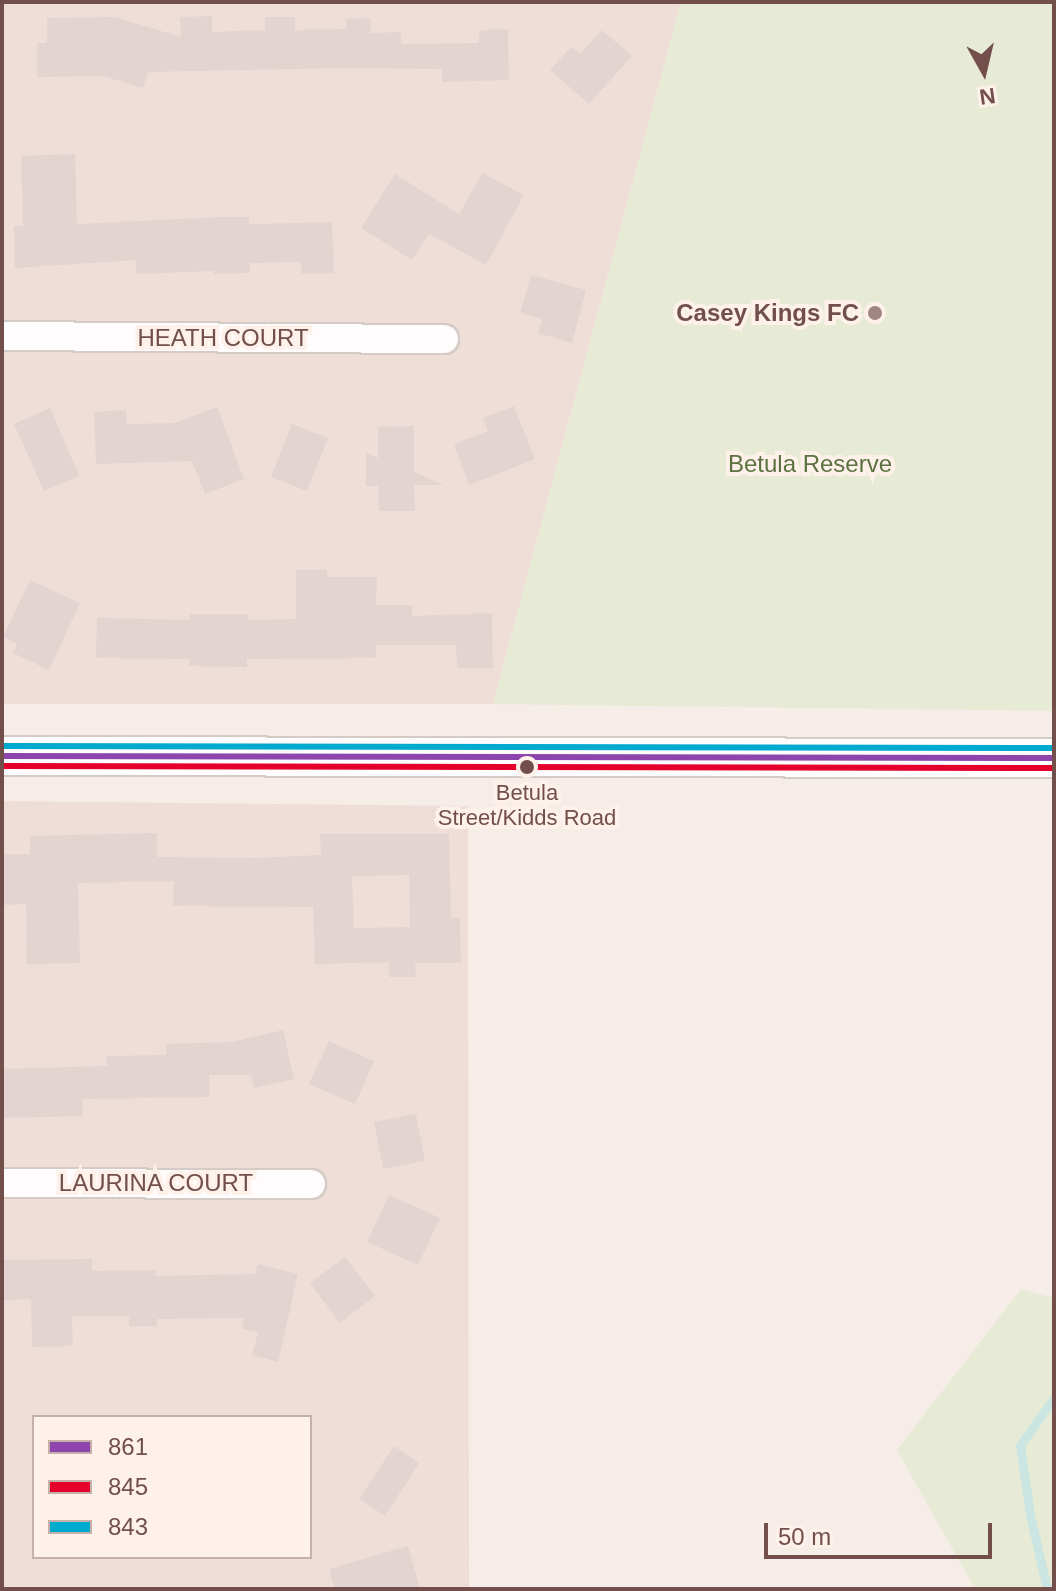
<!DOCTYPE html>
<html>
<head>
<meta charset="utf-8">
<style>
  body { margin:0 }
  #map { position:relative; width:1056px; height:1591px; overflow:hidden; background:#f6ede9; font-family:Arial,sans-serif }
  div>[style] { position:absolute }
  .residential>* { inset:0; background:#efded7 }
  .green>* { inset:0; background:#e7ead4 }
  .stream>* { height:9px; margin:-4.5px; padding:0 4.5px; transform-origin:4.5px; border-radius:4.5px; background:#cbe6e2 }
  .building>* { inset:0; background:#e2d4d1 }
  .roads { filter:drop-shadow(2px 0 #d4cac6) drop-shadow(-2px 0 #d4cac6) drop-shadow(0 2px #d4cac6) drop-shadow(0 -2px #d4cac6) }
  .minor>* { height:28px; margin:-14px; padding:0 14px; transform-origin:14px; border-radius:14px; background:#fefcfc }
  .secondary>* { height:38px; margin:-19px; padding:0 19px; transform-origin:19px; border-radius:19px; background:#fefcfc }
  .bus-1>* { height:6px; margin:-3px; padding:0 3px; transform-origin:3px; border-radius:3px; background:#8e44ad }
  .bus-2>* { height:6px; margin:-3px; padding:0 3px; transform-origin:3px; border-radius:3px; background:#e4002b }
  .bus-3>* { height:6px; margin:-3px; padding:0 3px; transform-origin:3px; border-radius:3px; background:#00a9ce }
  .dots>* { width:22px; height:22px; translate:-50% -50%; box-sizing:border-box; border:4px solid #fef1ea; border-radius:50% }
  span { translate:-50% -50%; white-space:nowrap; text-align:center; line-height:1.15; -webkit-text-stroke:8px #fef1ea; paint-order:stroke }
  .bus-label { font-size:22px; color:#724f4b }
  .poi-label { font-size:24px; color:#724f4b; font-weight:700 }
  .right { translate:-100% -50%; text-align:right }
  .street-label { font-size:24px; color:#724f4b }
  .park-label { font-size:24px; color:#5c7241 }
  .frame { position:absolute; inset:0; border:4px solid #724f4b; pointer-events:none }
  .legend { position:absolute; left:32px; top:1415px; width:280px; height:144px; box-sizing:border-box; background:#fef1ea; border:2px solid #c6b0aa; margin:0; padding:10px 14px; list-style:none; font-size:24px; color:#724f4b }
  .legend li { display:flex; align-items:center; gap:16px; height:40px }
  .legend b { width:40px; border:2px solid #c6b0aa }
  .north { position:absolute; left:944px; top:32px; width:80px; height:80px; -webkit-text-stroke:6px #fef1ea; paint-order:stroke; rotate:172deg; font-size:22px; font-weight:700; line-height:32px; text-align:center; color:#724f4b }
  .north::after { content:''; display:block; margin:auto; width:28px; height:36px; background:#724f4b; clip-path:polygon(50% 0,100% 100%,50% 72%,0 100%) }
  .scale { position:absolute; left:764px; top:1523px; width:228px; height:36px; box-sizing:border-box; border:4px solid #724f4b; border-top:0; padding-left:10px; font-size:24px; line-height:28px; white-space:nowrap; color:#724f4b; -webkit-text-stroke:6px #fef1ea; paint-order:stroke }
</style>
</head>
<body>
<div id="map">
  <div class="residential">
    <div style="clip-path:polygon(2px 2px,681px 2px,493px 704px,2px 704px)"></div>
    <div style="clip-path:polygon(evenodd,2px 801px,468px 806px,469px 1589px,2px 1589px,2px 801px,34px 1417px,310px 1417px,310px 1557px,34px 1557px,34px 1417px)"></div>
  </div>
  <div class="green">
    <div style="clip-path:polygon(681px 2px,1054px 2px,1054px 711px,493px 704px)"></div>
    <div style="clip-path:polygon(1021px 1289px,1054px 1298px,1054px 1589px,975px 1589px,897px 1450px)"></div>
  </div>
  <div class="stream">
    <div style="left:1047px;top:1589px;width:76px;rotate:-102.9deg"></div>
    <div style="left:1030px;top:1515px;width:71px;rotate:-98.1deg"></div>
    <div style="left:1020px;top:1445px;width:58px;rotate:-54.1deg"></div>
  </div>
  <div class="building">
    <div style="clip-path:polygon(212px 16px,212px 32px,265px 30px,265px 17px,295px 17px,295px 30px,346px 29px,346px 19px,370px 18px,371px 33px,401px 32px,401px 44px,479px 43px,479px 30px,508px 29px,509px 80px,442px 82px,442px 69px,347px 68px,148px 72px,143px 88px,103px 76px,37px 77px,37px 43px,47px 43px,47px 18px,115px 17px,181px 37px,180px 17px)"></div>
    <div style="clip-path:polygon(602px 30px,632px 56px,589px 104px,550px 70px,571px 47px,580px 54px)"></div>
    <div style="clip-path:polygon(75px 154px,77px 224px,222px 217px,249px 217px,249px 224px,332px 222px,334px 273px,302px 274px,301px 262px,250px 263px,250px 273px,214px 274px,214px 271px,136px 274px,136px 260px,15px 268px,14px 226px,23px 226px,21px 156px)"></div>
    <div style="clip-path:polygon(482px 173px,524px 195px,486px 265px,429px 234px,412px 260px,361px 228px,395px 174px,459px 214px)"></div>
    <div style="clip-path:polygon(531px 275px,586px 290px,572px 343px,538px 333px,542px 319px,520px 313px)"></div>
    <div style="clip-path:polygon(514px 406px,535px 459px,469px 485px,454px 444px,488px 431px,483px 418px)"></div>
    <div style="clip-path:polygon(217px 407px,244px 479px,205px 494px,192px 461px,96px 464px,94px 412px,126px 410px,127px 424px,175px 423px)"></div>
    <div style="clip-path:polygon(50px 408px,79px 476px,44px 491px,14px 424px)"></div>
    <div style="clip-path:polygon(292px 424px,328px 438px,307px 491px,271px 477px)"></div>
    <div style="clip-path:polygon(414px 426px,414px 472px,444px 485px,414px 485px,415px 511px,379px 511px,378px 486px,366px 486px,366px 453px,378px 458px,378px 427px)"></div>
    <div style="clip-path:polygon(296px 570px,327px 570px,327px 577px,377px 577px,376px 605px,412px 605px,412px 616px,492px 613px,493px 668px,457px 668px,456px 645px,376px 645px,376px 658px,247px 659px,247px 667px,189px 666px,190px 659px,96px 658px,97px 618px,190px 620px,190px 614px,248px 614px,248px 620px,296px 619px)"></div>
    <div style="clip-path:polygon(30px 580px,80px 603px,49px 670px,13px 653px,17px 644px,3px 637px)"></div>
    <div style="clip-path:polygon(evenodd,157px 833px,157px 857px,255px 858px,321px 855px,320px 834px,449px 834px,451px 918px,460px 918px,461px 963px,415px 963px,416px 977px,389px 977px,389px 962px,315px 964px,313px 907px,173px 906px,174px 881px,78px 883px,80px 963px,27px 964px,26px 904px,2px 905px,2px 854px,30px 854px,30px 836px,157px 833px,409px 875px,410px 927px,354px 928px,352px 876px,409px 875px)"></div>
    <div style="clip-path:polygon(283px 1030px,294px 1079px,254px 1088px,251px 1075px,209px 1075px,210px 1097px,82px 1099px,83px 1116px,2px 1118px,2px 1069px,107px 1066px,106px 1056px,166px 1055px,166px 1044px,232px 1042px)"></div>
    <div style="clip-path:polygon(329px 1041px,374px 1061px,355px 1104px,309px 1084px)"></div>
    <div style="clip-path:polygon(416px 1114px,425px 1161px,383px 1169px,374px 1122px)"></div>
    <div style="clip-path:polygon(389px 1195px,440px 1218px,418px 1265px,367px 1242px)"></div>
    <div style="clip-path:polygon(345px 1257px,375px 1296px,340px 1323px,310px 1283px)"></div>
    <div style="clip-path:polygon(92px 1259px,92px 1271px,156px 1270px,156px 1276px,255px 1274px,258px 1264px,298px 1274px,278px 1362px,252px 1355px,258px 1332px,242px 1329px,244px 1318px,157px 1319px,157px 1326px,129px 1326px,129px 1316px,72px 1316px,73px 1346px,32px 1347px,31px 1299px,2px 1300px,2px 1260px)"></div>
    <div style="clip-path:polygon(394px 1446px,419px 1463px,385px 1516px,359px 1499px)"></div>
    <div style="clip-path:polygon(408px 1546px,420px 1589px,335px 1589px,329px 1569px)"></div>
  </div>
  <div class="roads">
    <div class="minor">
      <div style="left:2px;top:336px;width:442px;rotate:0.4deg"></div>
      <div style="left:2px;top:1183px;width:309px;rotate:0.2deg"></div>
    </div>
    <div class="secondary">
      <div style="left:2px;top:756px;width:1052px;rotate:0.11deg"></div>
    </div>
  </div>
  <div class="bus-1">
    <div style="left:2px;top:756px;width:1052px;rotate:0.11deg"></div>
  </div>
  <div class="bus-2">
    <div style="left:2px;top:766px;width:1052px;rotate:0.11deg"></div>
  </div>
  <div class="bus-3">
    <div style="left:2px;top:746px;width:1052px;rotate:0.11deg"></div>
  </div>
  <div class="dots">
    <div style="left:875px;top:313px;background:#a08682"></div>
    <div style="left:527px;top:767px;background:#724f4b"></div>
  </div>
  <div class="bus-label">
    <span style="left:527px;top:805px">Betula<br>Street/Kidds Road</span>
  </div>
  <div class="poi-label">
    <span class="right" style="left:859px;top:313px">Casey Kings FC</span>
  </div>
  <div class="street-label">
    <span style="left:223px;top:338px">HEATH COURT</span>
    <span style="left:156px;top:1183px">LAURINA COURT</span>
  </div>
  <div class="park-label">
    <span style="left:810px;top:464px">Betula Reserve</span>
  </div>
  <div class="frame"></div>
  <ul class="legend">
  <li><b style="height:10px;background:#8e44ad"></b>861</li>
  <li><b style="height:10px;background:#e4002b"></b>845</li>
  <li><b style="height:10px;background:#00a9ce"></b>843</li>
  </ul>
  <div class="north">N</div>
  <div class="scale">50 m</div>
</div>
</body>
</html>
